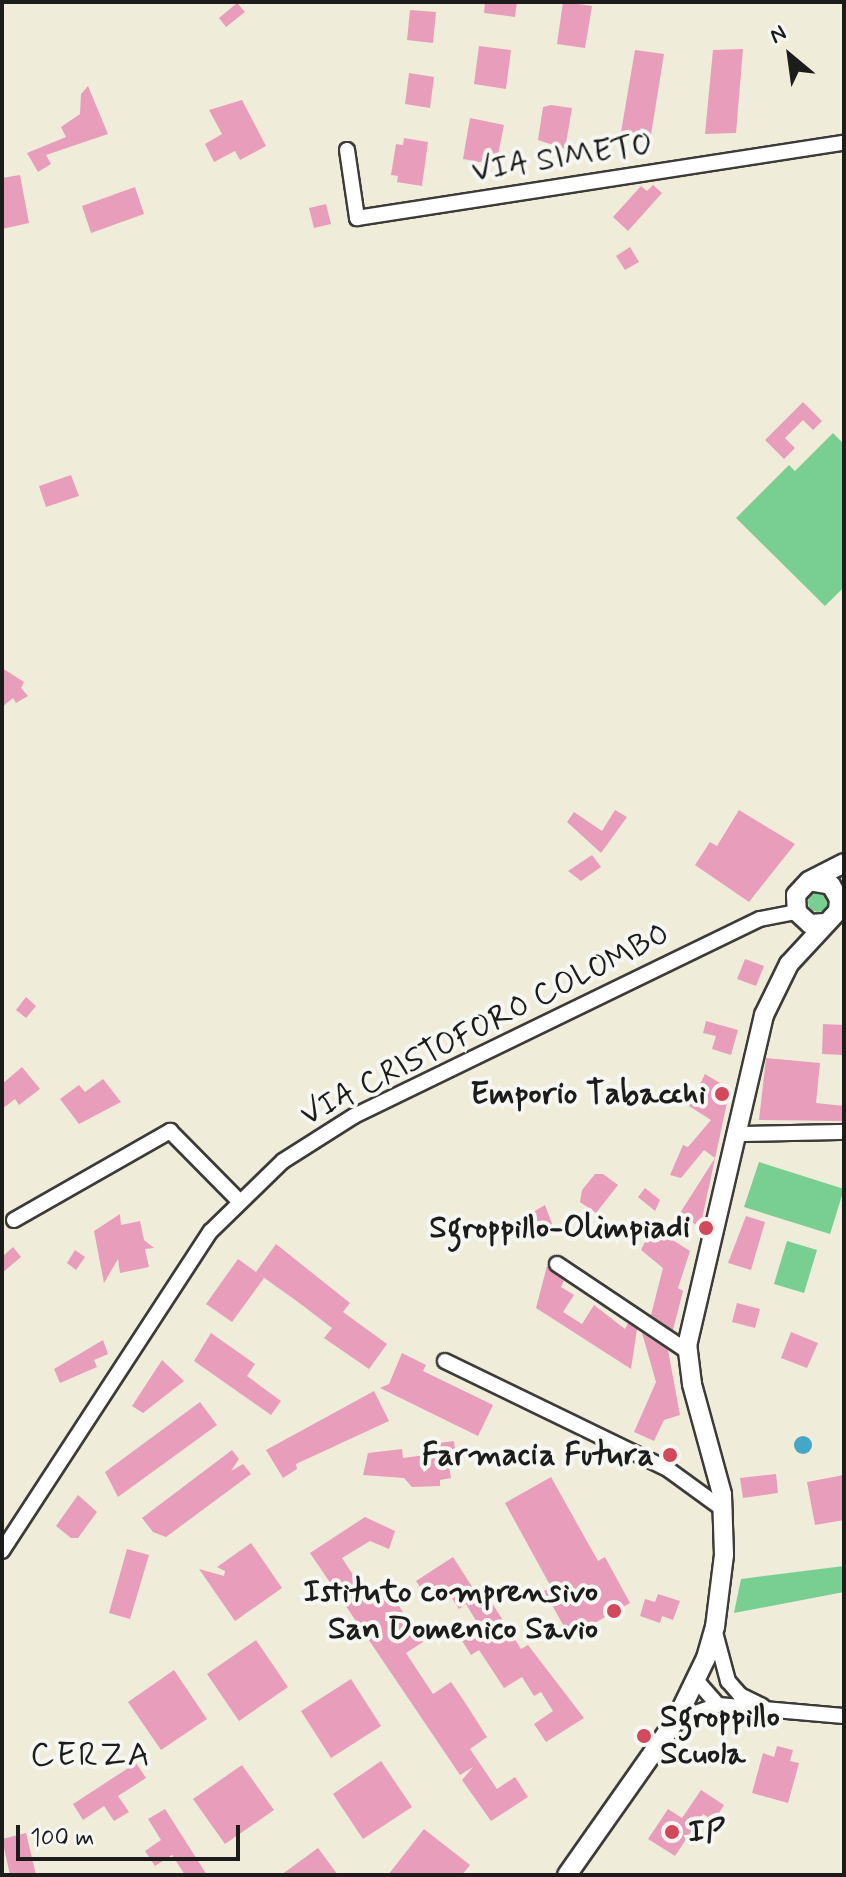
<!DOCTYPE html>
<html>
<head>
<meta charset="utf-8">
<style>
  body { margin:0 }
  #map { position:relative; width:846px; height:1877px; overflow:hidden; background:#efecda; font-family:Mynerve,sans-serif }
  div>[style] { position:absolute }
  .green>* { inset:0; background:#79cf92 }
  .round { border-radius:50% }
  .water>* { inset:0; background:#45a7c5 }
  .building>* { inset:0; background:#e89ebb }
  .roads { filter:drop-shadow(2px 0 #3c3b38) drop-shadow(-2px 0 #3c3b38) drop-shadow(0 2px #3c3b38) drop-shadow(0 -2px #3c3b38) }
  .minor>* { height:14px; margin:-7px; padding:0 7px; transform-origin:7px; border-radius:7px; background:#fff }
  .major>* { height:18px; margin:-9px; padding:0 9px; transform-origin:9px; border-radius:9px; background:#fff }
  .dots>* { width:22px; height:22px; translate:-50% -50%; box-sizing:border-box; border:4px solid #f6f6f2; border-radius:50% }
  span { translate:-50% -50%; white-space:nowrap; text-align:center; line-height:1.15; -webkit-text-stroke:8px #f6f6f2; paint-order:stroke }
  .street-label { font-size:32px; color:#1c1c1c }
  .poi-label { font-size:32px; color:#1c1c1c; font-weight:700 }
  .right { translate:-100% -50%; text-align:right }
  .left { translate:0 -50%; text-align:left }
  .neighbourhood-label { font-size:34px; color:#1c1c1c; letter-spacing:2px }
  .frame { position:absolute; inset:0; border:4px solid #1c1c1c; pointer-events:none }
  .north { position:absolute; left:750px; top:16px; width:80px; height:80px; -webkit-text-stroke:6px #f6f6f2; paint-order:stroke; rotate:331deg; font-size:22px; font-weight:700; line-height:32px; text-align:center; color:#1c1c1c }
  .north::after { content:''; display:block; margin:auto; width:28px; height:36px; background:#1c1c1c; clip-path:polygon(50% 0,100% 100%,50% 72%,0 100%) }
  .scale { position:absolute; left:16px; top:1825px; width:224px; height:36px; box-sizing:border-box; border:4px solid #1c1c1c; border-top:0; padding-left:10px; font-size:24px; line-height:28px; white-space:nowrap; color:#1c1c1c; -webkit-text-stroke:6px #f6f6f2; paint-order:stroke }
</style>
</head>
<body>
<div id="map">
  <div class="green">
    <div style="clip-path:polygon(833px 433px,844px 444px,844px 587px,825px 606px,736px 518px,789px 465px,795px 471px)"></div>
    <div class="round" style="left:808px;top:892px;width:20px;height:20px"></div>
    <div style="clip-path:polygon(759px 1162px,844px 1189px,830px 1234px,744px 1207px)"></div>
    <div style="clip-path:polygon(787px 1241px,817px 1250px,804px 1293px,774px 1284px)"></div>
    <div style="clip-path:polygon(844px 1566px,844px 1592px,734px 1613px,741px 1579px)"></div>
  </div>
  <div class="water">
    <div class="round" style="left:794px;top:1436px;width:18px;height:18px"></div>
  </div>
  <div class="building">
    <div style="clip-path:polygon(485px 2px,517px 2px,515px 17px,484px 13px)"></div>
    <div style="clip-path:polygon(563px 2px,592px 6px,585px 48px,557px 44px)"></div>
    <div style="clip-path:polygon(237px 3px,245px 12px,226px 27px,219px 18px)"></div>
    <div style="clip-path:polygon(410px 10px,436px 12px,433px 43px,407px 40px)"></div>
    <div style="clip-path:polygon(479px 46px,511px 50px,506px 89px,474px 84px)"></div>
    <div style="clip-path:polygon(743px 49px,736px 133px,705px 134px,713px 50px)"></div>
    <div style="clip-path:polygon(635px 50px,664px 54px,650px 141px,620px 138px)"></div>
    <div style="clip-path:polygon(409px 73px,434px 77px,430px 108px,405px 104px)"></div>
    <div style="clip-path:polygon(88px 86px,108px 134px,46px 155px,51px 164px,38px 172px,27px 153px,66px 137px,61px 127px,80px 114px,81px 94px)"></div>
    <div style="clip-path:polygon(242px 100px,266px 146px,240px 160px,235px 151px,214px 162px,205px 144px,222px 134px,209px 110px)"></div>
    <div style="clip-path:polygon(551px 105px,572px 108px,565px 149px,538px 140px,543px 107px)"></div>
    <div style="clip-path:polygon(470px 118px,504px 125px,496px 165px,463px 159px)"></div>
    <div style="clip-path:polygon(404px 138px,428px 142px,422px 186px,397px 182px,398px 176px,391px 175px,396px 144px,403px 145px)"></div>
    <div style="clip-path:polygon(20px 175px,29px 223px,2px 229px,2px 178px)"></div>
    <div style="clip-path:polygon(653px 185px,662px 193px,628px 231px,613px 217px,641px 186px,647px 191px)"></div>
    <div style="clip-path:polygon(135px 187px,144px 214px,91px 233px,82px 206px)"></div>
    <div style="clip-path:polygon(326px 204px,331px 224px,314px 228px,309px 208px)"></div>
    <div style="clip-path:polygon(630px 247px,639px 262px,625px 270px,616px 256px)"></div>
    <div style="clip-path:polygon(803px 402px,822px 421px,813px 430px,803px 420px,785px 438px,795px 448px,784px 459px,765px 440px)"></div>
    <div style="clip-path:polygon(71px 475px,79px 496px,46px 507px,39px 486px)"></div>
    <div style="clip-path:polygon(2px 668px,24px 682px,21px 688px,28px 696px,16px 703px,13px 698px,2px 707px)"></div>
    <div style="clip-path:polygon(615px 810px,627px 817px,601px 853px,567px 822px,574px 812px,602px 831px)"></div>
    <div style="clip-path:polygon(739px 810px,795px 844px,749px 902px,695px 865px,710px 842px,717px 846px)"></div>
    <div style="clip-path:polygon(592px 855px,601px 867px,581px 881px,568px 871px)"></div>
    <div style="clip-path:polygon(745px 959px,764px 966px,756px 986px,737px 979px)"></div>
    <div style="clip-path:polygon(26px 997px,36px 1006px,26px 1018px,16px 1010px)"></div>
    <div style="clip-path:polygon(706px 1021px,738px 1030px,731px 1055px,712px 1049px,716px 1036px,703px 1033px)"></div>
    <div style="clip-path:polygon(823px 1024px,844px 1025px,844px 1055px,822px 1054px)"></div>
    <div style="clip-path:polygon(766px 1058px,820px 1063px,816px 1103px,844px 1106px,844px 1121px,759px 1120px)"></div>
    <div style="clip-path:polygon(22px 1067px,40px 1089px,19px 1105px,15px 1099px,2px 1109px,2px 1084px)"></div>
    <div style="clip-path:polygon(705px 1074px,730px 1089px,700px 1228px,680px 1213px,715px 1158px,704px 1150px,681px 1178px,670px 1175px,683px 1145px,688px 1147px,711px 1120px,689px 1106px)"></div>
    <div style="clip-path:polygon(103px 1079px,121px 1102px,79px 1124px,60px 1099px,79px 1085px,85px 1092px)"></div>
    <div style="clip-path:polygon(595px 1174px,603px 1174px,618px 1185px,596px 1213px,580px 1202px,582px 1190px)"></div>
    <div style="clip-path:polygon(645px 1188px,660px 1200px,655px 1211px,638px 1197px)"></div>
    <div style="clip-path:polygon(545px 1205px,554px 1229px,530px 1240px,516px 1232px,536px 1221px,533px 1212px)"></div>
    <div style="clip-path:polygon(120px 1214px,121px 1225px,140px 1221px,144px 1240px,154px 1248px,145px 1249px,149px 1267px,120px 1273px,118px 1259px,104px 1283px,94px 1231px)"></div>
    <div style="clip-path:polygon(746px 1216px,765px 1222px,751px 1270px,728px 1263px)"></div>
    <div style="clip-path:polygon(652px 1227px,690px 1251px,678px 1288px,683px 1291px,673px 1330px,651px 1315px,663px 1268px,641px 1250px)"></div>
    <div style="clip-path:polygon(276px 1244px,350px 1303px,343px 1312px,387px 1344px,369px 1369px,324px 1338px,332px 1328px,298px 1302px,256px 1272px,264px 1278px,232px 1322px,206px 1304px,238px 1259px,256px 1272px)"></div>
    <div style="clip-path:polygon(13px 1247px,21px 1257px,2px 1273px,2px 1257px)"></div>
    <div style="clip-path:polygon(75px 1250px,85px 1257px,76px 1270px,67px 1263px)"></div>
    <div style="clip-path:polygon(547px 1266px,564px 1281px,561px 1287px,574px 1295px,563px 1312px,582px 1324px,594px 1305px,625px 1329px,628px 1323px,637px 1329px,631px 1369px,536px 1308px)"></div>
    <div style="clip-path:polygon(737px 1303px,760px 1309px,755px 1328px,732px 1322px)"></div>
    <div style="clip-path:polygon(791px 1332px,818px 1343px,807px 1368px,781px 1358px)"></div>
    <div style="clip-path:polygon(211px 1333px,255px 1364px,247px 1376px,281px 1401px,271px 1415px,194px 1361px)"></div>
    <div style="clip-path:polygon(642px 1333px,668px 1350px,680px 1415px,664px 1420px,654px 1441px,634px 1432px,656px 1382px)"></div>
    <div style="clip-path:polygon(103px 1340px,108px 1354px,94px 1360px,97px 1367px,60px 1383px,54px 1369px)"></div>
    <div style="clip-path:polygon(402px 1353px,426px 1365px,423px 1371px,493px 1405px,478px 1436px,380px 1388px,389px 1384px)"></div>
    <div style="clip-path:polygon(162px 1360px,184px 1381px,143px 1413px,132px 1406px)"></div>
    <div style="clip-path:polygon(374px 1391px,389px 1421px,296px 1464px,297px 1469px,283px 1478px,266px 1450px)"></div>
    <div style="clip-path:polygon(200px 1402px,217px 1425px,118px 1497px,105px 1472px)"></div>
    <div style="clip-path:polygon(454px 1441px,457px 1466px,449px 1466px,451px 1478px,440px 1480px,440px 1486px,412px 1487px,404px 1478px,363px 1475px,368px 1453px,402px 1449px,403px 1458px,433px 1454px,432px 1444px)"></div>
    <div style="clip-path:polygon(232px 1450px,239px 1459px,231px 1471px,243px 1464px,251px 1474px,166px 1537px,153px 1532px,142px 1518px)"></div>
    <div style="clip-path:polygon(776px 1474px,778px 1493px,743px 1498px,740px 1478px)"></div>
    <div style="clip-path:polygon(844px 1475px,844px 1520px,815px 1525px,807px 1482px)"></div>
    <div style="clip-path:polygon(551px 1477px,598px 1561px,605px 1557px,630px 1603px,570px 1637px,544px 1591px,551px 1587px,505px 1503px)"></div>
    <div style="clip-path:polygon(78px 1495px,97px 1512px,78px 1538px,71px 1538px,56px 1526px)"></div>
    <div style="clip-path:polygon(365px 1517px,395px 1531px,389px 1549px,370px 1541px,342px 1558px,369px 1599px,387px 1588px,423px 1642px,406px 1653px,433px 1694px,451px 1682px,464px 1701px,487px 1737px,470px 1749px,497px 1789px,515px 1777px,528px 1797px,491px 1821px,462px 1780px,473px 1767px,460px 1775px,310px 1553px)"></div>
    <div style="clip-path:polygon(251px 1543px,282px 1588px,235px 1621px,199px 1569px,224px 1576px,225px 1571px,217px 1567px)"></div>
    <div style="clip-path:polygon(127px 1549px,149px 1555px,130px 1619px,109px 1613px)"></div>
    <div style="clip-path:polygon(453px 1557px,478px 1596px,485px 1592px,521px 1649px,528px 1645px,584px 1718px,546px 1742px,534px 1724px,553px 1711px,541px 1692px,534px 1696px,522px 1677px,504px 1688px,479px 1650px,471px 1655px,459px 1636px,478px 1624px,466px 1604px,459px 1609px,446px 1589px,429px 1601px,416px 1581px)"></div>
    <div style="clip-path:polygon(658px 1594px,680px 1601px,673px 1620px,662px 1616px,660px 1623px,640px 1616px,645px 1599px,655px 1602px)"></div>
    <div style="clip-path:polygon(256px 1640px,288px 1687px,239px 1721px,207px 1674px)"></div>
    <div style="clip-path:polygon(174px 1670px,207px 1719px,161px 1750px,128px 1702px)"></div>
    <div style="clip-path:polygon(351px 1679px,381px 1726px,331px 1758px,301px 1711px)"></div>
    <div style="clip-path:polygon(777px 1746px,793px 1750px,790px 1761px,799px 1763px,788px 1803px,752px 1793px,763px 1753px,774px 1757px)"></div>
    <div style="clip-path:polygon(381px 1761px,412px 1807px,363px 1839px,333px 1794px)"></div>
    <div style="clip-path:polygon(136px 1763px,146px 1778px,118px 1796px,129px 1812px,114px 1821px,104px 1806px,83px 1820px,73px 1804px)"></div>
    <div style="clip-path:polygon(242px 1765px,274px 1810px,225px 1844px,193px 1799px)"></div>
    <div style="clip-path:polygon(701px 1790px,724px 1805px,714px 1821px,703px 1814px,675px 1856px,648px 1839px,668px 1809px,682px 1818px)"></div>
    <div style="clip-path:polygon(165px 1809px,207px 1875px,185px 1875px,172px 1855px,155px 1866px,145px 1851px,161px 1840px,148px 1819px)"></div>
    <div style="clip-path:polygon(424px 1829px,470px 1865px,462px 1875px,388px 1875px)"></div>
    <div style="clip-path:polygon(26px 1833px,36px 1875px,10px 1875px,2px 1839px)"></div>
    <div style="clip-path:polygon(318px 1848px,338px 1875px,281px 1875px)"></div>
  </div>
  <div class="roads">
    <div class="minor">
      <div style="left:347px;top:150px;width:69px;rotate:81.6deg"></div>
      <div style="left:357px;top:218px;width:493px;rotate:-8.8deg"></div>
      <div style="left:739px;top:1134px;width:105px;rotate:-1.1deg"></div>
      <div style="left:14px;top:1220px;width:180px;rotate:-29.7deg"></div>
      <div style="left:170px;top:1131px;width:98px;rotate:45.4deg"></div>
      <div style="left:557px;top:1264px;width:156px;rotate:33.8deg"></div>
      <div style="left:445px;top:1361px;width:249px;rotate:25.9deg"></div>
      <div style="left:669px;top:1470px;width:68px;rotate:36deg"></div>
      <div style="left:2px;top:1551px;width:382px;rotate:-56.9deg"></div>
      <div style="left:211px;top:1231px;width:100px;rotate:-44.2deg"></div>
      <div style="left:283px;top:1161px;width:84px;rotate:-32.4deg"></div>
      <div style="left:354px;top:1116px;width:451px;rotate:-25.9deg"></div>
      <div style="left:760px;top:919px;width:38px;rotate:-11deg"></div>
      <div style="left:716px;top:1636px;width:47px;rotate:75.1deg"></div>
      <div style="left:728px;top:1681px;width:18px;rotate:49deg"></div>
      <div style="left:740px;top:1695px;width:25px;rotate:26deg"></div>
      <div style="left:697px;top:1681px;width:32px;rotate:49deg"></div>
      <div style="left:676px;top:1720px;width:45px;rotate:-19.7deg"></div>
      <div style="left:718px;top:1705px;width:126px;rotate:5deg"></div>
    </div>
    <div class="major">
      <div style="left:811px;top:880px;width:37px;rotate:-27deg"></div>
      <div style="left:567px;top:1875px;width:189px;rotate:-54.9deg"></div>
      <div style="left:676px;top:1720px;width:69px;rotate:-64.2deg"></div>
      <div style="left:706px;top:1658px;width:32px;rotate:-74deg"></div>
      <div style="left:715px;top:1627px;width:73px;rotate:-82.9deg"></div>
      <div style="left:724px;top:1555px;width:61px;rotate:-91.9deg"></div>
      <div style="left:722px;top:1494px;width:114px;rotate:-105.3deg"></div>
      <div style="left:692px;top:1384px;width:38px;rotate:-97deg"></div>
      <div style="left:687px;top:1346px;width:340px;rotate:-76.9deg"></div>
      <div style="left:764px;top:1015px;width:57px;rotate:-63.9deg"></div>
      <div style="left:789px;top:964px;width:72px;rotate:-47.2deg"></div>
      <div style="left:838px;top:911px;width:12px;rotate:-85deg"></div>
      <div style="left:839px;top:899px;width:16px;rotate:-120deg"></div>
      <div style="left:831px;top:885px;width:22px;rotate:-170deg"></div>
      <div style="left:809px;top:881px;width:19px;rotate:133deg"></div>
      <div style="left:796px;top:895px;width:17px;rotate:87deg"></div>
      <div style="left:797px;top:912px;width:18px;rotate:43deg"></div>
      <div style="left:810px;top:924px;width:15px;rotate:-4deg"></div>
    </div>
  </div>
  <div class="dots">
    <div style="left:722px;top:1094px;background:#d1495b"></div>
    <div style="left:706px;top:1228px;background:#d1495b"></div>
    <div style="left:670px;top:1455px;background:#d1495b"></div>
    <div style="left:614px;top:1611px;background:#d1495b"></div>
    <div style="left:644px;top:1736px;background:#d1495b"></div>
    <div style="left:672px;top:1832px;background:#d1495b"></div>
  </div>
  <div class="street-label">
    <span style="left:562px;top:158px;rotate:-9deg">VIA SIMETO</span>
    <span style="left:485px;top:1025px;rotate:-27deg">VIA CRISTOFORO COLOMBO</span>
  </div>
  <div class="poi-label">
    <span class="right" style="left:706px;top:1094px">Emporio Tabacchi</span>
    <span class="right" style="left:690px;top:1228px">Sgroppillo-Olimpiadi</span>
    <span class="right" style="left:654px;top:1455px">Farmacia Futura</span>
    <span class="right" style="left:598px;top:1611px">Istituto comprensivo<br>San Domenico Savio</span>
    <span class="left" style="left:660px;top:1736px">Sgroppillo<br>Scuola</span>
    <span class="left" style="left:688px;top:1832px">IP</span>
  </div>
  <div class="neighbourhood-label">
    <span style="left:91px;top:1756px">CERZA</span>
  </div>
  <div class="frame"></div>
  <div class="north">N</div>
  <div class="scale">100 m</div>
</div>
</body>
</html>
